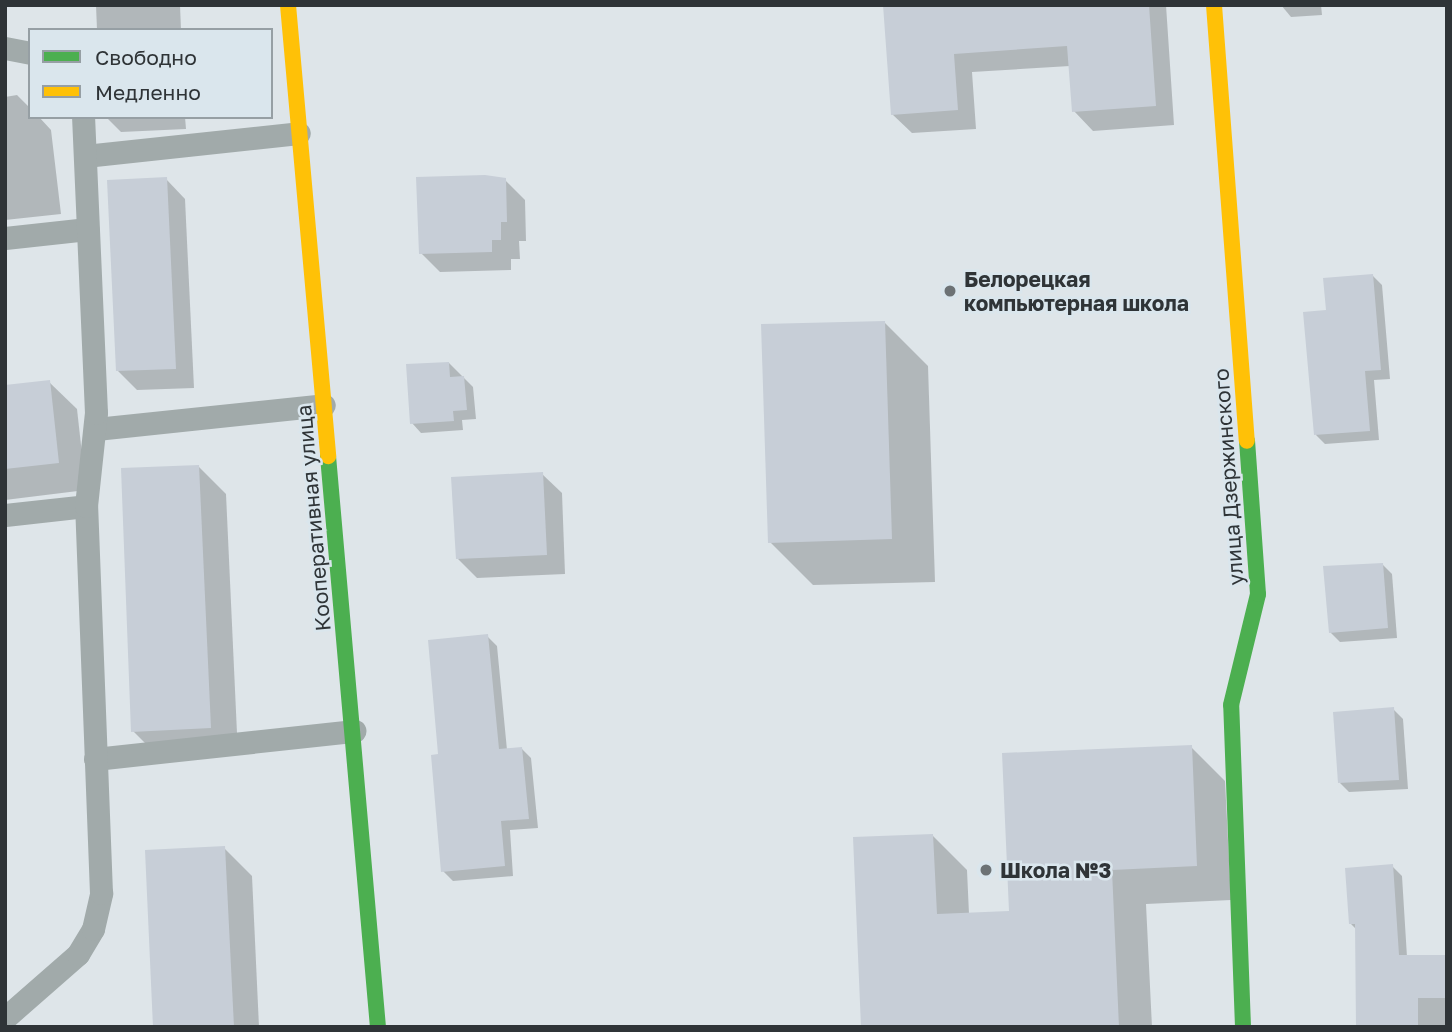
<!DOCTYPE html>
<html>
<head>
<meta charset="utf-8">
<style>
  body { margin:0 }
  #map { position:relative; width:1452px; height:1032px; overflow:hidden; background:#dee5e9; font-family:"Golos Text",sans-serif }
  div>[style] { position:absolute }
  .shadow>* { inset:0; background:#0003 }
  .building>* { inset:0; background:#c7ced7 }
  .lane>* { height:23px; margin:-11.5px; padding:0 11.5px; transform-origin:11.5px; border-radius:11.5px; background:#a1aaaa }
  .fast>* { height:16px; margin:-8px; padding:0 8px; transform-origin:8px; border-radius:8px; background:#4caf50 }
  .slow>* { height:16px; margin:-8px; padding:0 8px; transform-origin:8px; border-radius:8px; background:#ffc107 }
  .dots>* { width:19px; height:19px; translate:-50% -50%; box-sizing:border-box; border:4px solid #dae6ed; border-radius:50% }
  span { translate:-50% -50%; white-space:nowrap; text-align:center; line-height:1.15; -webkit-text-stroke:5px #dae6ed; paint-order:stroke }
  .poi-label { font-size:21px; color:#2f3437; font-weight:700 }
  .left { translate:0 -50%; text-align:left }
  .street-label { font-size:21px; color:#2f3437 }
  .frame { position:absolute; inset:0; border:7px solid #2f3437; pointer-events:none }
  .legend { position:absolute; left:28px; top:28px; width:245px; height:91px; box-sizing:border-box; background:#dae6ed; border:2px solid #969fa4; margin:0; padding:9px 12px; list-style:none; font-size:21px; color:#2f3437 }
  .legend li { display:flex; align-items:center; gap:14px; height:35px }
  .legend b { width:35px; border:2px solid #969fa4 }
</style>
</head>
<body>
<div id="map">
  <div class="shadow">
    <div style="clip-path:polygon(96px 5px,180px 5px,181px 30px,97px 30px)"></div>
    <div style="clip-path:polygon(885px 5px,1166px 5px,1174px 125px,1093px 131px,1074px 111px,1070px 66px,972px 72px,976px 129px,912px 133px,892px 114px)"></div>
    <div style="clip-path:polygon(1281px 5px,1321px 5px,1322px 15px,1291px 17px)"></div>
    <div style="clip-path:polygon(17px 95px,30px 108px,30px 117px,39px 117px,51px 130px,61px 214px,5px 220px,5px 97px)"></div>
    <div style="clip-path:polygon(106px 117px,185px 117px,186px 129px,121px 132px)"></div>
    <div style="clip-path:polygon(166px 179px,185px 199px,194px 388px,137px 390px,118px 371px)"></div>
    <div style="clip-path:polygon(505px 180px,525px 200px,526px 241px,519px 241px,520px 259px,511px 259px,511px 270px,440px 272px,421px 253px)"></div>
    <div style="clip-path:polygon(1373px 276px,1382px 285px,1390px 379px,1374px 380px,1379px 440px,1325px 444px,1316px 435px,1328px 312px)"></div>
    <div style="clip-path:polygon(884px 322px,928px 366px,935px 582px,813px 585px,770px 542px)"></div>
    <div style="clip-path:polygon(449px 363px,473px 387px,476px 419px,462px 420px,463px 430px,421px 433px,412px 423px)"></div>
    <div style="clip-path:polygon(49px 382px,77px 409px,86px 490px,5px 500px,5px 387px)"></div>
    <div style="clip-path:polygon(198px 466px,226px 494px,238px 755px,161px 759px,133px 731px)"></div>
    <div style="clip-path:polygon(542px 474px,562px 493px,565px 574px,477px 578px,458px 559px)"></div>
    <div style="clip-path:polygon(1382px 564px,1392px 574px,1397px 638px,1340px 642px,1330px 632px)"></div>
    <div style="clip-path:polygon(487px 636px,497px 646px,507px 750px,522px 749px,531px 758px,538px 828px,510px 830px,513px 876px,453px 881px,443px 871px,440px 755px)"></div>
    <div style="clip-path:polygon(1393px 709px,1403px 719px,1408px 789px,1349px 792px,1340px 783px)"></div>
    <div style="clip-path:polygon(1191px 747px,1225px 781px,1231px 900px,1146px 904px,1152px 1027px,863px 1027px,932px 835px,967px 870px,969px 914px,1010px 912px)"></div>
    <div style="clip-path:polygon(224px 848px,252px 876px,259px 1027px,155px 1027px)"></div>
    <div style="clip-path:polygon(1392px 866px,1402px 876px,1407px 957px,1447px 957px,1447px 1027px,1358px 1027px,1357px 930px,1351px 924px)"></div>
  </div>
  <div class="building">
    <div style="clip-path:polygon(883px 5px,1149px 5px,1156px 106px,1072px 112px,1067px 46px,954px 54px,958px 110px,891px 115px)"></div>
    <div style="clip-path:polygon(485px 175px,506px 178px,507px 222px,501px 222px,501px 240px,492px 240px,492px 252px,419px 254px,416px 177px)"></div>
    <div style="clip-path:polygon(167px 177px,176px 369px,116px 371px,107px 180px)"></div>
    <div style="clip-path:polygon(1373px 274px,1381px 370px,1365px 371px,1370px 431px,1314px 435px,1303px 312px,1326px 310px,1323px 278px)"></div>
    <div style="clip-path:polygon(885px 321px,892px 539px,768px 543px,761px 324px)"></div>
    <div style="clip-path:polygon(449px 362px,450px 377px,464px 376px,467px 410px,453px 411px,454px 421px,410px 424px,406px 364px)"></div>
    <div style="clip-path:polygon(50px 380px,59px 463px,5px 469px,5px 385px)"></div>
    <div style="clip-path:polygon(199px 465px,211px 728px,131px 732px,121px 468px)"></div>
    <div style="clip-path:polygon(543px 472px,547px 555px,456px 559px,451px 477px)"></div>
    <div style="clip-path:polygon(1383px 563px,1388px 628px,1329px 633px,1323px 566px)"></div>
    <div style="clip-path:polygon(488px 634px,499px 749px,522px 747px,529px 819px,501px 821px,505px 866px,441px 872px,431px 755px,438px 754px,428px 640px)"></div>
    <div style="clip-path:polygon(1394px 707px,1399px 780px,1338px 783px,1333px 712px)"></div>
    <div style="clip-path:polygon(1192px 745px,1197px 866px,1112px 870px,1119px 1027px,861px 1027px,853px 837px,933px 834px,937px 914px,1009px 911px,1002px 753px)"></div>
    <div style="clip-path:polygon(225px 846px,234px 1027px,153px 1027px,145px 850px)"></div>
    <div style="clip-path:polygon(1393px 864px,1399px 955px,1447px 955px,1447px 998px,1418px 998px,1418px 1027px,1356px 1027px,1355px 924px,1349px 924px,1345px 868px)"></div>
  </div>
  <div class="lane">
    <div style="left:5px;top:48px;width:25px;rotate:11deg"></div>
    <div style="left:85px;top:156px;width:215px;rotate:-6.1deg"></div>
    <div style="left:5px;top:238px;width:83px;rotate:-6.2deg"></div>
    <div style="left:96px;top:429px;width:229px;rotate:-6deg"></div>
    <div style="left:5px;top:515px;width:81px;rotate:-6.3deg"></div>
    <div style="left:95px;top:759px;width:261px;rotate:-6.2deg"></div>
    <div style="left:5px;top:1018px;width:97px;rotate:-41.2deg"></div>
    <div style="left:78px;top:954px;width:29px;rotate:-59deg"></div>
    <div style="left:93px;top:929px;width:37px;rotate:-77deg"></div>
    <div style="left:101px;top:893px;width:387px;rotate:-92.2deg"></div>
    <div style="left:86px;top:506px;width:94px;rotate:-83.9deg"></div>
    <div style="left:96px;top:413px;width:296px;rotate:-92.5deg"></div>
  </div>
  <div class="fast">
    <div style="left:328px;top:456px;width:573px;rotate:85deg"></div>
    <div style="left:1243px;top:1027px;width:322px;rotate:-92.1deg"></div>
    <div style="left:1231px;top:705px;width:114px;rotate:-76.3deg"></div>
    <div style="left:1258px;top:594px;width:153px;rotate:-94.1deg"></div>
  </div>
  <div class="slow">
    <div style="left:288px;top:5px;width:453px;rotate:84.9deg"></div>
    <div style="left:1214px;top:5px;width:437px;rotate:85.7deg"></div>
  </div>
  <div class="dots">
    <div style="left:950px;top:291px;background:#6c7275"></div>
    <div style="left:986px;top:870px;background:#6c7275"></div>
  </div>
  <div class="poi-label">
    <span class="left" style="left:964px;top:291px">Белорецкая<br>компьютерная школа</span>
    <span class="left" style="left:1000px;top:870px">Школа №3</span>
  </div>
  <div class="street-label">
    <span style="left:1228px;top:477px;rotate:-94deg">улица Дзержинского</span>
    <span style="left:313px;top:518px;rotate:-95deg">Кооперативная улица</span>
  </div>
  <div class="frame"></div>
  <ul class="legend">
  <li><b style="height:9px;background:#4caf50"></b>Свободно</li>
  <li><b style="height:9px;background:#ffc107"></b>Медленно</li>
  </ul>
</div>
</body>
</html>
